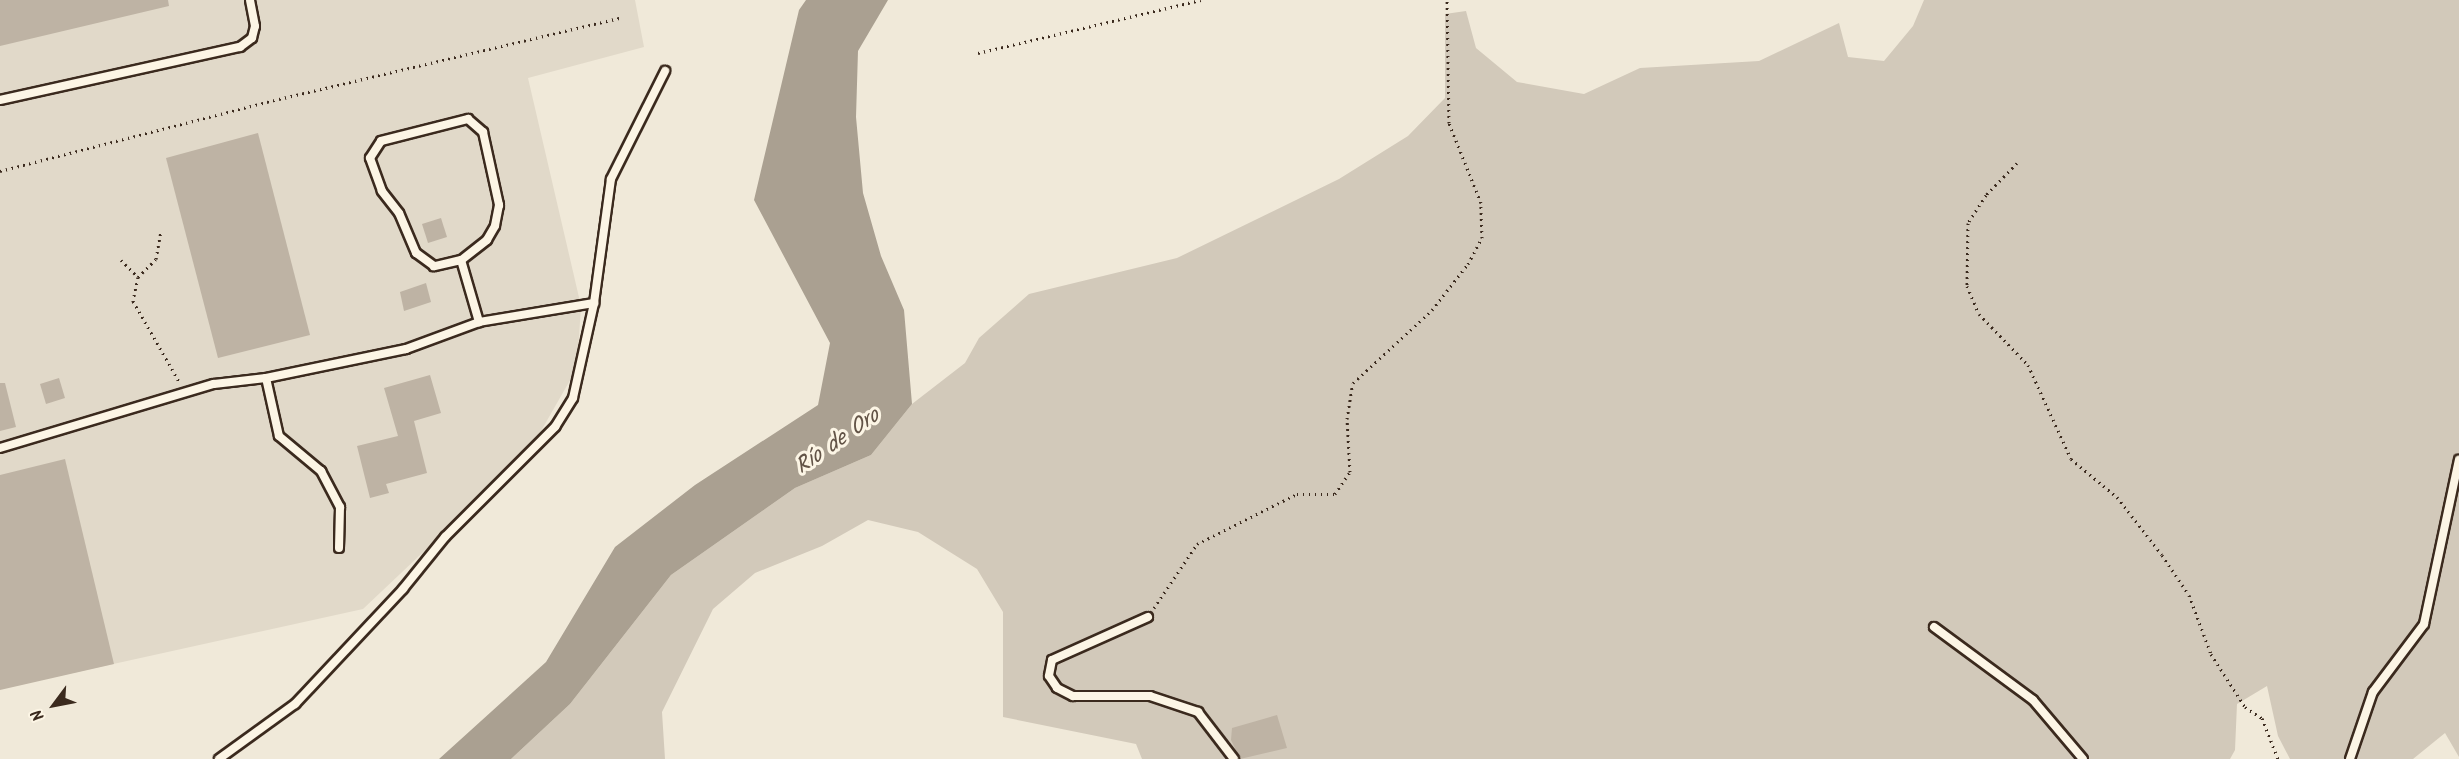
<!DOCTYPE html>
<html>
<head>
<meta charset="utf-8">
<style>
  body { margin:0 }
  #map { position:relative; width:2459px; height:759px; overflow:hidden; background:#f0e9d9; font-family:Kalam,sans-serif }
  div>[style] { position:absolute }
  .built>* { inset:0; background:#e1d9c9 }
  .green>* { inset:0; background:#d2c9ba }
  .water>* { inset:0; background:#aaa091 }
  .building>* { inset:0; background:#beb3a4 }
  .path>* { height:3px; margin-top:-1.5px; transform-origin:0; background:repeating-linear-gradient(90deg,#3b2a1e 0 1.5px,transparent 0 6px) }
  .roads { filter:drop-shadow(2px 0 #3b2a1e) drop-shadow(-2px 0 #3b2a1e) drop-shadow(0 2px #3b2a1e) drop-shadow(0 -2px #3b2a1e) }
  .service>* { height:8px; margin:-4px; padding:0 4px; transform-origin:4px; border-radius:4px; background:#fcf5e5 }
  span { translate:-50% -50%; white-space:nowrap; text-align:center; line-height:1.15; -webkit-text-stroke:6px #fcf5e5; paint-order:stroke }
  .water-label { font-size:22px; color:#625346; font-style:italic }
  .north { position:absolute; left:24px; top:675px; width:60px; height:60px; -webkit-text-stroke:4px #fcf5e5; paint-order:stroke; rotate:238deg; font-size:16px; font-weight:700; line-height:24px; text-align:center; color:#3b2a1e }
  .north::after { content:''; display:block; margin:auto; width:21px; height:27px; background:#3b2a1e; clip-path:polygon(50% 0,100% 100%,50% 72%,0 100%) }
</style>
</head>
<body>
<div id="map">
  <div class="built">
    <div style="clip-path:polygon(0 0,635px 0,644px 47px,528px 78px,581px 306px,577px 368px,529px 452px,363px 609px,0 689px)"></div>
  </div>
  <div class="green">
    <div style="clip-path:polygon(1924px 0,2459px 0,2459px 757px,2445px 733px,2413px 759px,2290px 759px,2278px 736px,2267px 686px,2237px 704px,2235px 750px,2230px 759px,1142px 759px,1136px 744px,1003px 717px,1003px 612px,977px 569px,918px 532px,868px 520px,822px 546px,755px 573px,713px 609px,662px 712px,665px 759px,511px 759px,570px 704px,671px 575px,795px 488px,871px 455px,912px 404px,965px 363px,979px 338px,1029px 294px,1177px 258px,1339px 179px,1408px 136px,1445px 98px,1445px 14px,1466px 11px,1476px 48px,1517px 82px,1584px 94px,1640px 68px,1759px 61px,1839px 23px,1848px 57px,1884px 61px,1913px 26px)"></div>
  </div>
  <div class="water">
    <div style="clip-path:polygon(806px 0,888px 0,858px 51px,856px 117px,863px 193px,881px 256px,904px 310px,912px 404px,871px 455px,795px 488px,671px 575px,570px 704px,511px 759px,439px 759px,546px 662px,615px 547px,695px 485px,818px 405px,830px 343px,754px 200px,799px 10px)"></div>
  </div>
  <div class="building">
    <div style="clip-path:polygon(0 0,168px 0,169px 6px,0 46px)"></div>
    <div style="clip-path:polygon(258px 133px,310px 335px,218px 358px,166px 158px)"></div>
    <div style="clip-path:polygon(441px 218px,447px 237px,428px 243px,422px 224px)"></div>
    <div style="clip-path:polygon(426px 283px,431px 302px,404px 311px,400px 292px)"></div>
    <div style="clip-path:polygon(430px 375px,441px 413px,414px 421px,427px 473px,386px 484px,389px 493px,370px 498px,357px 446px,398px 436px,384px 388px)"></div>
    <div style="clip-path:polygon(59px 378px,65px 398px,46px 404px,40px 384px)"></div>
    <div style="clip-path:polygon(0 383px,5px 383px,16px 427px,0 431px)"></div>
    <div style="clip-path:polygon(65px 459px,114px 664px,0 690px,0 475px)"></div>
    <div style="clip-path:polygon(1277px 715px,1287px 748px,1240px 759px,1231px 740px,1232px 728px)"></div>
  </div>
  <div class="path">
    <div style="left:978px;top:53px;width:229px;rotate:-13.4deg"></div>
    <div style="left:2017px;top:163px;width:45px;rotate:134.1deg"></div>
    <div style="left:1986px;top:195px;width:33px;rotate:123deg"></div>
    <div style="left:1968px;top:223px;width:63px;rotate:90.9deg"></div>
    <div style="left:1967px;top:286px;width:30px;rotate:67deg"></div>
    <div style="left:1979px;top:314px;width:71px;rotate:46.1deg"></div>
    <div style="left:2028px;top:365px;width:103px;rotate:65.4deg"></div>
    <div style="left:2071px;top:459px;width:60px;rotate:39.6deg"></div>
    <div style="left:2117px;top:497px;width:73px;rotate:52.2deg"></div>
    <div style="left:2162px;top:555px;width:48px;rotate:56deg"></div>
    <div style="left:2189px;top:595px;width:63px;rotate:69.6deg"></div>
    <div style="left:2211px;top:654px;width:63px;rotate:57.3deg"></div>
    <div style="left:2245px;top:707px;width:20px;rotate:33deg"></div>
    <div style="left:2262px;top:718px;width:44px;rotate:68.7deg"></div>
    <div style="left:0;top:171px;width:288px;rotate:-14.5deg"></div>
    <div style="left:279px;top:99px;width:353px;rotate:-13.4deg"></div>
    <div style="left:121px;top:260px;width:24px;rotate:45deg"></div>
    <div style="left:138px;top:277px;width:25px;rotate:102deg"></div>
    <div style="left:133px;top:301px;width:95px;rotate:60.2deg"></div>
    <div style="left:138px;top:277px;width:25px;rotate:-45deg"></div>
    <div style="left:156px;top:259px;width:29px;rotate:-80deg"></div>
    <div style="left:1154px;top:608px;width:77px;rotate:-56.1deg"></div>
    <div style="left:1197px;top:544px;width:112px;rotate:-26.6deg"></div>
    <div style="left:1297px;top:494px;width:38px"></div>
    <div style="left:1335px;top:494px;width:27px;rotate:-56deg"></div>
    <div style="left:1350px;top:472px;width:53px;rotate:-93.2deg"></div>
    <div style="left:1347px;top:419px;width:36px;rotate:-81deg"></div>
    <div style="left:1353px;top:383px;width:108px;rotate:-42.7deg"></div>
    <div style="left:1432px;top:310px;width:58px;rotate:-52deg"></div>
    <div style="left:1468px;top:264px;width:30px;rotate:-62deg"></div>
    <div style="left:1482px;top:238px;width:35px;rotate:-92deg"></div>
    <div style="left:1481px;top:203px;width:86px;rotate:-111.8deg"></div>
    <div style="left:1449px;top:123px;width:123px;rotate:-90.9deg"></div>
  </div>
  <div class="roads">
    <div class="service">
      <div style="left:0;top:100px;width:246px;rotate:-12.5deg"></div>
      <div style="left:240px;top:47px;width:15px;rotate:-37deg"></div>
      <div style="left:252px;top:38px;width:12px;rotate:-76deg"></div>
      <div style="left:255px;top:26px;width:26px;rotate:-101deg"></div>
      <div style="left:468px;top:119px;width:20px;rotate:41deg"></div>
      <div style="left:483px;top:132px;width:75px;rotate:77.6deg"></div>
      <div style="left:499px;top:205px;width:21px;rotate:101deg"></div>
      <div style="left:495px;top:226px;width:16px;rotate:120deg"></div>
      <div style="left:487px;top:240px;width:33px;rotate:142deg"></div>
      <div style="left:461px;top:260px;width:28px;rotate:167deg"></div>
      <div style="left:434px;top:266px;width:22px;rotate:-144deg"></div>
      <div style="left:416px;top:253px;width:43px;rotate:-113deg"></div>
      <div style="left:399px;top:213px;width:28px;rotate:-128deg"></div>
      <div style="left:382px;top:191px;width:35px;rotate:-110deg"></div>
      <div style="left:370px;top:158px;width:20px;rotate:-57deg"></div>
      <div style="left:381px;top:141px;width:90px;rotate:-14.2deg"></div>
      <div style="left:461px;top:260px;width:65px;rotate:73.8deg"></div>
      <div style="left:266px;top:378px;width:59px;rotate:77.4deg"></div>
      <div style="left:279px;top:436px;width:55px;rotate:39.8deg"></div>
      <div style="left:321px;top:471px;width:41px;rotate:62.2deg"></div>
      <div style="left:340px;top:507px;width:41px;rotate:91.4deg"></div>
      <div style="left:0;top:448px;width:223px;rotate:-16.7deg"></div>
      <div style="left:214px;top:384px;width:52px;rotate:-6.6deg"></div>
      <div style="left:266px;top:378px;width:143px;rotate:-11.7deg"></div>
      <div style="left:406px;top:349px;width:78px;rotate:-20.3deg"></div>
      <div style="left:479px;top:322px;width:117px;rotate:-9.4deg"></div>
      <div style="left:1148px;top:617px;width:105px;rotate:155.9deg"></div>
      <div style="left:1052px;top:660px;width:16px;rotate:101deg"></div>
      <div style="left:1049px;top:676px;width:14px;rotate:56deg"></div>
      <div style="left:1057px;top:688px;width:18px;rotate:27deg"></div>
      <div style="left:1073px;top:696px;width:77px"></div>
      <div style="left:1150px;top:696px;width:51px;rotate:18.4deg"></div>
      <div style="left:1198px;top:712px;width:59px;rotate:52.5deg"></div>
      <div style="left:1934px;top:627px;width:123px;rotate:36.4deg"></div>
      <div style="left:2033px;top:700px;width:77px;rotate:49.7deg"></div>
      <div style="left:219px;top:759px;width:94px;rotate:-35.9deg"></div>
      <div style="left:295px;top:704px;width:158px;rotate:-46.8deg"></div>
      <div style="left:403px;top:589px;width:67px;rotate:-51.1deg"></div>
      <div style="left:445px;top:537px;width:156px;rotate:-45deg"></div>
      <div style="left:555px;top:427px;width:34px;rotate:-58deg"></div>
      <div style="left:573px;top:398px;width:97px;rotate:-77.5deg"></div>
      <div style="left:594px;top:303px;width:125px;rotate:-82.2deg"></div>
      <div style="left:611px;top:179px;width:121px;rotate:-63.4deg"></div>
      <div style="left:2350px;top:759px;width:71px;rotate:-71.1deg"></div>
      <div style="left:2373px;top:692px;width:85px;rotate:-53.1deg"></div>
      <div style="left:2424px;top:624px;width:168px;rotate:-78deg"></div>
    </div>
  </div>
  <div class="water-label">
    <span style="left:838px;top:442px;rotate:-35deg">Río de Oro</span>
  </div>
  <div class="north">N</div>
</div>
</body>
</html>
